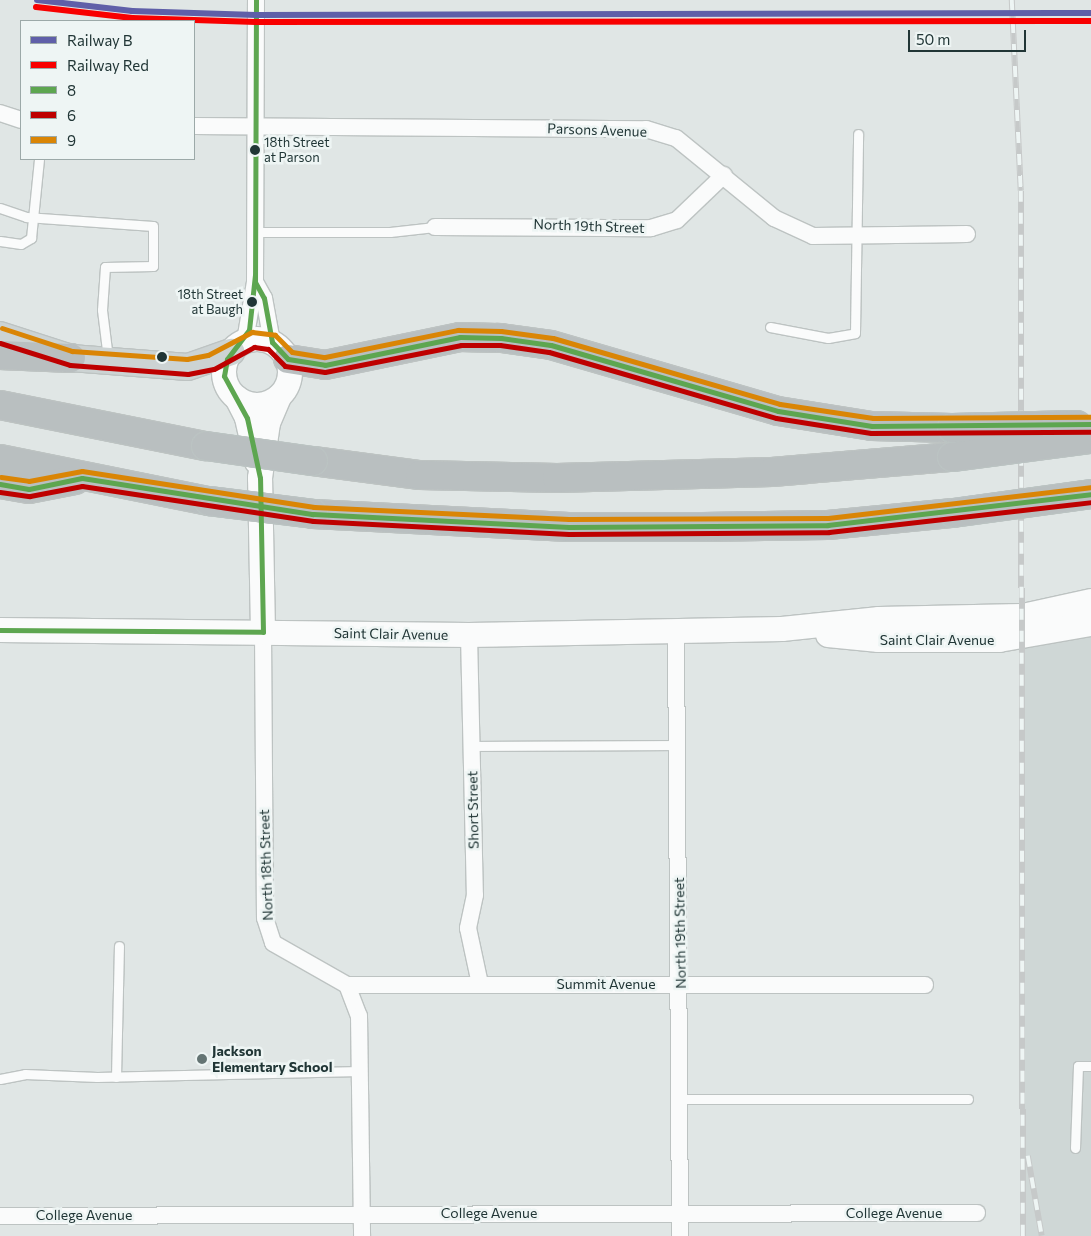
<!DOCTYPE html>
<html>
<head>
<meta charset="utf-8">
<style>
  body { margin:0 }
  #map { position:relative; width:1091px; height:1236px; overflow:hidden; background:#e0e6e5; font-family:Commissioner,sans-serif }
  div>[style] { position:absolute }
  .built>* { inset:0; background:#cfd7d6 }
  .roads { filter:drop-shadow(1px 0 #bdc3c2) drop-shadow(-1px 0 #bdc3c2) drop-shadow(0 1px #bdc3c2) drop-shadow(0 -1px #bdc3c2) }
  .service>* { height:9px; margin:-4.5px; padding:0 4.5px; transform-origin:4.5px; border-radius:4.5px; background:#fafbfb }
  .minor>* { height:16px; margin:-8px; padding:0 8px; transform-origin:8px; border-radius:8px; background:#fafbfb }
  .secondary>* { height:24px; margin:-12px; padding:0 12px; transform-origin:12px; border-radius:12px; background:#fafbfb }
  .secondary>.ring { margin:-12px; padding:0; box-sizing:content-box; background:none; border:24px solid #fafbfb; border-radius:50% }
  .primary>* { height:26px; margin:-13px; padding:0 13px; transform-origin:13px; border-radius:13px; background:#ccd3d3 }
  .motorway>* { height:28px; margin:-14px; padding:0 14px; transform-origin:14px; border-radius:14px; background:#b9bfc0 }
  .rail>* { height:5.5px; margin-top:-2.75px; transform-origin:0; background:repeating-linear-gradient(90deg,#eef5f4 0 11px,#c6c9c9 0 22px); box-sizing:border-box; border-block:1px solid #c6c9c9 }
  .bridges { filter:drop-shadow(1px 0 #bbc3c2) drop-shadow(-1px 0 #bbc3c2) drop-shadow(0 1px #bbc3c2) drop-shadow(0 -1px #bbc3c2) }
  .motorway-bridge>* { height:28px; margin:-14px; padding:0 14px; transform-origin:14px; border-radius:14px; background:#b9bfc0 }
  .bus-1>* { height:5px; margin:-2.5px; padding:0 2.5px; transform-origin:2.5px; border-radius:2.5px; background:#5da650 }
  .bus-2>* { height:5px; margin:-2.5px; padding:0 2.5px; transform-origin:2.5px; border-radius:2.5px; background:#be0000 }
  .bus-3>* { height:5px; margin:-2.5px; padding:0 2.5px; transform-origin:2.5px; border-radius:2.5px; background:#da8505 }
  .rail-1>* { height:6px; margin:-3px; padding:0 3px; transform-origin:3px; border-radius:3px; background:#5f5fa8 }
  .rail-2>* { height:6px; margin:-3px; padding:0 3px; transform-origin:3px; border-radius:3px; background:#f80000 }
  .dots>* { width:14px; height:14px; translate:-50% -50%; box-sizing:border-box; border:2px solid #eef5f4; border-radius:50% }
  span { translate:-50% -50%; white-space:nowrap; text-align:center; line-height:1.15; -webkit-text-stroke:5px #eef5f4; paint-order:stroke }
  .bus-label { font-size:13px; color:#213636 }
  .left { translate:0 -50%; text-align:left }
  .right { translate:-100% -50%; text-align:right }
  .street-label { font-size:14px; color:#213636 }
  .poi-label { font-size:14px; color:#213636; font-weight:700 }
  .legend { position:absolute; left:20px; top:20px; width:175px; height:140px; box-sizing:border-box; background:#eef5f4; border:1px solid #9ca9a8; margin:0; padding:6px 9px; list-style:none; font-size:15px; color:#213636 }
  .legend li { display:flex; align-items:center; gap:10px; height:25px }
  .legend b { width:25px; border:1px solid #9ca9a8 }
  .scale { position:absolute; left:908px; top:30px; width:118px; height:22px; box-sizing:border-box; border:2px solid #213636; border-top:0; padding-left:6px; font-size:15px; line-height:18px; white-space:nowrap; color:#213636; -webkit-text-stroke:4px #eef5f4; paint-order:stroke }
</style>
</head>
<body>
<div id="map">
  <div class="built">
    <div style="clip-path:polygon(1091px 635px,1091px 1236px,1023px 1236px,1024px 639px)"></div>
  </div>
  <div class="roads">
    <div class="service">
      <div style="left:0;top:208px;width:28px;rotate:19deg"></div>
      <div style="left:26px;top:217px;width:127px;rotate:4.1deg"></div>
      <div style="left:153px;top:226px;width:40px;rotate:90deg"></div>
      <div style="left:153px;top:266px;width:48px;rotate:178.8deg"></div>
      <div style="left:105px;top:267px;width:43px;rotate:94deg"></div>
      <div style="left:102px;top:310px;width:48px;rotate:82.9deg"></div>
      <div style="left:255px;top:232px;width:135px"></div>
      <div style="left:390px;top:232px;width:45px;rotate:-6.3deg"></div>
      <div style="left:0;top:241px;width:21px;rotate:8deg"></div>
      <div style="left:21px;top:244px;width:12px;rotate:-31deg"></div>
      <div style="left:31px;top:238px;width:79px;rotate:-84.2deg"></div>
      <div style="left:770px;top:327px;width:59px;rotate:10.7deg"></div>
      <div style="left:828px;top:338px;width:27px;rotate:-10deg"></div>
      <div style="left:855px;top:333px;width:199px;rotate:-89.1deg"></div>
      <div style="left:472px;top:746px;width:205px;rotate:-0.3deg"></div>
      <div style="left:116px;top:1077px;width:131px;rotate:-88.7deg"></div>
      <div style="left:0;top:1079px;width:25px;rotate:-11deg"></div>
      <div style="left:25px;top:1074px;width:72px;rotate:2.4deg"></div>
      <div style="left:97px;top:1077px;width:263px;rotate:-1.3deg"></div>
      <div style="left:680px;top:1099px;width:288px"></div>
      <div style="left:1075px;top:1148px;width:82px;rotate:-87.9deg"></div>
      <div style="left:1078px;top:1066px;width:13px"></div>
    </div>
    <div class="minor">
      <div style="left:0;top:113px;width:22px;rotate:18deg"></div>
      <div style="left:194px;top:126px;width:452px;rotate:0.4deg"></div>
      <div style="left:646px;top:129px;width:31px;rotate:17deg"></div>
      <div style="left:676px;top:138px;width:127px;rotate:39.2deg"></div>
      <div style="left:774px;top:218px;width:43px;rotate:24.8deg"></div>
      <div style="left:813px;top:236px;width:154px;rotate:-0.7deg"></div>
      <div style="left:435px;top:227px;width:216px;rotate:0.3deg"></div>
      <div style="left:651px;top:228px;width:27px;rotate:-17deg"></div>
      <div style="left:677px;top:220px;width:65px;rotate:-43.8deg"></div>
      <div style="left:255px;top:282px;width:18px;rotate:61deg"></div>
      <div style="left:264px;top:298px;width:45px;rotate:79.7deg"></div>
      <div style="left:245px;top:341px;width:60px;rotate:-80.4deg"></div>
      <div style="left:255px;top:282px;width:282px;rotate:-89.8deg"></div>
      <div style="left:676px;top:630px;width:606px;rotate:89.62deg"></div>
      <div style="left:263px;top:632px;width:286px;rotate:89.6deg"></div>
      <div style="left:265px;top:918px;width:26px;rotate:72deg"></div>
      <div style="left:273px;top:943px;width:85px;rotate:29.6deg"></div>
      <div style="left:347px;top:985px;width:33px;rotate:69deg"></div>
      <div style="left:359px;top:1016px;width:220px;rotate:89.2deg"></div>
      <div style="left:469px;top:635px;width:260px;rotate:88.7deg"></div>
      <div style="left:475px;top:895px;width:34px;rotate:102deg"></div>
      <div style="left:468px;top:928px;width:57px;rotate:77.9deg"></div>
      <div style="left:347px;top:985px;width:578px"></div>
      <div style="left:0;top:1216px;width:977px;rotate:-0.18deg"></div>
    </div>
    <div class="secondary">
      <div class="ring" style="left:224px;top:339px;width:42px;height:42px"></div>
      <div style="left:237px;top:398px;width:22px;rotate:63deg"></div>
      <div style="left:247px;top:418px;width:45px;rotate:77.2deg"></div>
      <div style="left:0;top:630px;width:469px;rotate:0.6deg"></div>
      <div style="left:469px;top:635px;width:313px;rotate:-1.1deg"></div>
      <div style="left:782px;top:629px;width:98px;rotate:-5.9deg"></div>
      <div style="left:879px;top:619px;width:144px;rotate:-1.2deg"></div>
      <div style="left:1023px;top:616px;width:70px;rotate:-12.4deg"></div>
      <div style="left:263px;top:632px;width:154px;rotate:-91.1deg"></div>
      <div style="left:260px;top:478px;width:56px;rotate:-81.7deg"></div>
      <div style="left:268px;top:423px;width:28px;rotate:-67deg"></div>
      <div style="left:828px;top:635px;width:51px;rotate:5.6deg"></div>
      <div style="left:879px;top:640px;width:120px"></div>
      <div style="left:999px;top:640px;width:93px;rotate:-9.9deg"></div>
    </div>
    <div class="primary">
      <div style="left:0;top:335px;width:75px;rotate:17.9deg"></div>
      <div style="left:71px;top:358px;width:117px;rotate:4.4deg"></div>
      <div style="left:188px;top:367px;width:46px;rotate:-19.2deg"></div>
    </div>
    <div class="motorway">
      <div style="left:0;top:355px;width:71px;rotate:2.4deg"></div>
      <div style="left:288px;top:359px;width:37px;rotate:9deg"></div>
      <div style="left:325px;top:365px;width:138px;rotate:-11.7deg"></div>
      <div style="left:460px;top:337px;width:41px;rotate:1.4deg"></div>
      <div style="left:501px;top:338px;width:50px;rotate:8deg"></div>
      <div style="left:551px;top:345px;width:236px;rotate:16.2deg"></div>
      <div style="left:778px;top:411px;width:95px;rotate:9.1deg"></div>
      <div style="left:872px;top:426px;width:80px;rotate:1.4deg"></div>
      <div style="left:0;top:405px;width:210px;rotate:11.3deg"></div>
      <div style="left:0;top:459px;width:213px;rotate:11.4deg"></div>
      <div style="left:313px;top:461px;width:108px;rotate:7.5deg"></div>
      <div style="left:420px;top:475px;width:137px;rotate:1.3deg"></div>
      <div style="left:557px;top:478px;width:215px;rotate:-1.6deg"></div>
      <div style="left:772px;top:472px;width:181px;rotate:-4.8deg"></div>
      <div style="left:0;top:484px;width:29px;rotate:10deg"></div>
      <div style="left:29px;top:489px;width:47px;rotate:-11.1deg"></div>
      <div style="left:313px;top:514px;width:256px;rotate:2.9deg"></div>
      <div style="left:569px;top:527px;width:134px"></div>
      <div style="left:703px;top:527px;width:125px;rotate:-0.9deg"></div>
      <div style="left:828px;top:525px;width:126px;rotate:-5.5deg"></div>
    </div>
  </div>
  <div class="rail">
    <div style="left:1012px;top:0;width:191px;rotate:87.3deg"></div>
    <div style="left:1021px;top:191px;width:1045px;rotate:89.89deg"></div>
    <div style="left:1028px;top:1156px;width:81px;rotate:80.1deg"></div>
  </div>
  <div class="bridges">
    <div class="motorway-bridge">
      <div style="left:952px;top:428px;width:125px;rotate:-1.4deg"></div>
      <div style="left:206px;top:446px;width:108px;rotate:8deg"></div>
      <div style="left:952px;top:457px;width:140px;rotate:-7.4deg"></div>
      <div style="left:209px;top:501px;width:105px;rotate:7.1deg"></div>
      <div style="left:953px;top:513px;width:139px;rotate:-7.8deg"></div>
    </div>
  </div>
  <div class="bus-1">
    <div style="left:256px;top:0;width:282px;rotate:90.2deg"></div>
    <div style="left:255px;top:282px;width:18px;rotate:61deg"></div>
    <div style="left:264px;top:298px;width:45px;rotate:79.7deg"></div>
    <div style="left:272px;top:342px;width:23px;rotate:47deg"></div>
    <div style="left:288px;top:359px;width:37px;rotate:9deg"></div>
    <div style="left:325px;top:365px;width:138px;rotate:-11.7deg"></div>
    <div style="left:460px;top:337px;width:41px;rotate:1.4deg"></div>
    <div style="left:501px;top:338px;width:50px;rotate:8deg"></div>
    <div style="left:551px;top:345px;width:236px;rotate:16.2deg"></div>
    <div style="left:778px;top:411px;width:95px;rotate:9.1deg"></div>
    <div style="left:872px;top:426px;width:219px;rotate:-0.5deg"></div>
    <div style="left:0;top:484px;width:29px;rotate:10deg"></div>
    <div style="left:29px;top:489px;width:54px;rotate:-11.7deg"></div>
    <div style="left:82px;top:478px;width:234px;rotate:8.9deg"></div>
    <div style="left:313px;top:514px;width:256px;rotate:2.9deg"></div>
    <div style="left:569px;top:527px;width:259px;rotate:-0.4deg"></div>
    <div style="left:828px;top:525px;width:265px;rotate:-6.7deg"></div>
    <div style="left:0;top:630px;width:263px;rotate:0.4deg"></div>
    <div style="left:263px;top:632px;width:154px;rotate:-91.1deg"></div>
    <div style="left:260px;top:478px;width:61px;rotate:-102.2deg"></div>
    <div style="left:247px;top:418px;width:48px;rotate:-118.7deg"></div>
    <div style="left:224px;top:376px;width:17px;rotate:-80deg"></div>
    <div style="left:227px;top:359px;width:36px;rotate:-53deg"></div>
    <div style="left:249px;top:330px;width:55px;rotate:-83.8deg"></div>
  </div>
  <div class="bus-2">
    <div style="left:0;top:343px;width:73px;rotate:17.4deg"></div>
    <div style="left:70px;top:365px;width:118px;rotate:4.4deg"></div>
    <div style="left:188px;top:374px;width:26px;rotate:-11deg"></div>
    <div style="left:214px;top:369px;width:46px;rotate:-28.8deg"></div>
    <div style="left:254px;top:347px;width:14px;rotate:8deg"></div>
    <div style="left:268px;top:349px;width:24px;rotate:45deg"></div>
    <div style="left:285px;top:366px;width:40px;rotate:8.5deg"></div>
    <div style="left:325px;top:372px;width:139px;rotate:-11.2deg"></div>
    <div style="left:461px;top:345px;width:39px"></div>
    <div style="left:500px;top:345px;width:49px;rotate:8.1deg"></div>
    <div style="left:549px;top:352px;width:236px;rotate:16.2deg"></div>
    <div style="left:776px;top:418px;width:96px;rotate:9deg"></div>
    <div style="left:871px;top:433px;width:220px;rotate:-0.3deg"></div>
    <div style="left:0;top:492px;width:30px;rotate:8deg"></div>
    <div style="left:30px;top:496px;width:53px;rotate:-10.9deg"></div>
    <div style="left:82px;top:486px;width:234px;rotate:8.6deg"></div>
    <div style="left:313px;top:521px;width:256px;rotate:2.9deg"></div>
    <div style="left:569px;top:534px;width:260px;rotate:-0.4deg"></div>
    <div style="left:829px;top:532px;width:264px;rotate:-6.5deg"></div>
  </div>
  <div class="bus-3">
    <div style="left:2px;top:328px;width:74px;rotate:18.2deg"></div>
    <div style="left:72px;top:351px;width:115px;rotate:4deg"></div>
    <div style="left:187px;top:359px;width:21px;rotate:-11deg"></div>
    <div style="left:208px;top:355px;width:50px;rotate:-27.6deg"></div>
    <div style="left:252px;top:332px;width:23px;rotate:7deg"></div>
    <div style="left:275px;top:335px;width:24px;rotate:45deg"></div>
    <div style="left:292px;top:352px;width:33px;rotate:9deg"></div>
    <div style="left:325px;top:357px;width:136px;rotate:-11.5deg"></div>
    <div style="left:458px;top:330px;width:43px;rotate:1.3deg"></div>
    <div style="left:501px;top:331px;width:52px;rotate:7.7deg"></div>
    <div style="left:553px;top:338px;width:236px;rotate:16.2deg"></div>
    <div style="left:780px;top:404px;width:94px;rotate:8.6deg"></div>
    <div style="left:873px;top:418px;width:218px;rotate:-0.3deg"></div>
    <div style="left:1px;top:477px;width:28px;rotate:8deg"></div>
    <div style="left:29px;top:481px;width:54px;rotate:-10.7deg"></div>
    <div style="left:82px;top:471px;width:235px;rotate:8.8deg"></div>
    <div style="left:314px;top:507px;width:255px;rotate:2.7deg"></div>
    <div style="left:569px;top:519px;width:259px;rotate:-0.2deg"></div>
    <div style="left:828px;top:518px;width:264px;rotate:-6.7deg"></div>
  </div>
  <div class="rail-1">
    <div style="left:37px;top:0;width:96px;rotate:6.6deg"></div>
    <div style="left:132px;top:11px;width:124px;rotate:1.8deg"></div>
    <div style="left:256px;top:15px;width:835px;rotate:-0.14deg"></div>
  </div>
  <div class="rail-2">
    <div style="left:36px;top:7px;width:97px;rotate:6.5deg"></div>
    <div style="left:132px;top:18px;width:124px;rotate:1.8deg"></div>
    <div style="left:256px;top:22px;width:835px;rotate:-0.07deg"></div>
  </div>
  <div class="dots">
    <div style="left:255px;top:150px;background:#213636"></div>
    <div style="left:252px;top:302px;background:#213636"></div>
    <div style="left:162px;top:357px;background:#213636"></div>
    <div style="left:202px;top:1059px;background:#647473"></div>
  </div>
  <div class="bus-label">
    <span class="left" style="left:264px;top:150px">18th Street<br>at Parson</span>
    <span class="right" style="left:243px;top:302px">18th Street<br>at Baugh</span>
  </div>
  <div class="street-label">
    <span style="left:597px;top:130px;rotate:2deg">Parsons Avenue</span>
    <span style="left:589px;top:226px;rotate:2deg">North 19th Street</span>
    <span style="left:391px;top:634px;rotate:1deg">Saint Clair Avenue</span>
    <span style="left:937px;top:640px">Saint Clair Avenue</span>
    <span style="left:473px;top:810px;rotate:-91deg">Short Street</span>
    <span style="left:266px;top:865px;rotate:-92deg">North 18th Street</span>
    <span style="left:680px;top:933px;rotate:-91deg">North 19th Street</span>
    <span style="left:606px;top:984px">Summit Avenue</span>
    <span style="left:489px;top:1213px">College Avenue</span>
    <span style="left:894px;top:1213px">College Avenue</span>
    <span style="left:84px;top:1215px">College Avenue</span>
  </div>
  <div class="poi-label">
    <span class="left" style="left:212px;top:1059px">Jackson<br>Elementary School</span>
  </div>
  <ul class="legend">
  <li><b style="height:6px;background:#5f5fa8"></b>Railway B</li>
  <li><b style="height:6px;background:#f80000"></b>Railway Red</li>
  <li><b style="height:6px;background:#5da650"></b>8</li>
  <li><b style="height:6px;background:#be0000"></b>6</li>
  <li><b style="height:6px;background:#da8505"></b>9</li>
  </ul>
  <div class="scale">50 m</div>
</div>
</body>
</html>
